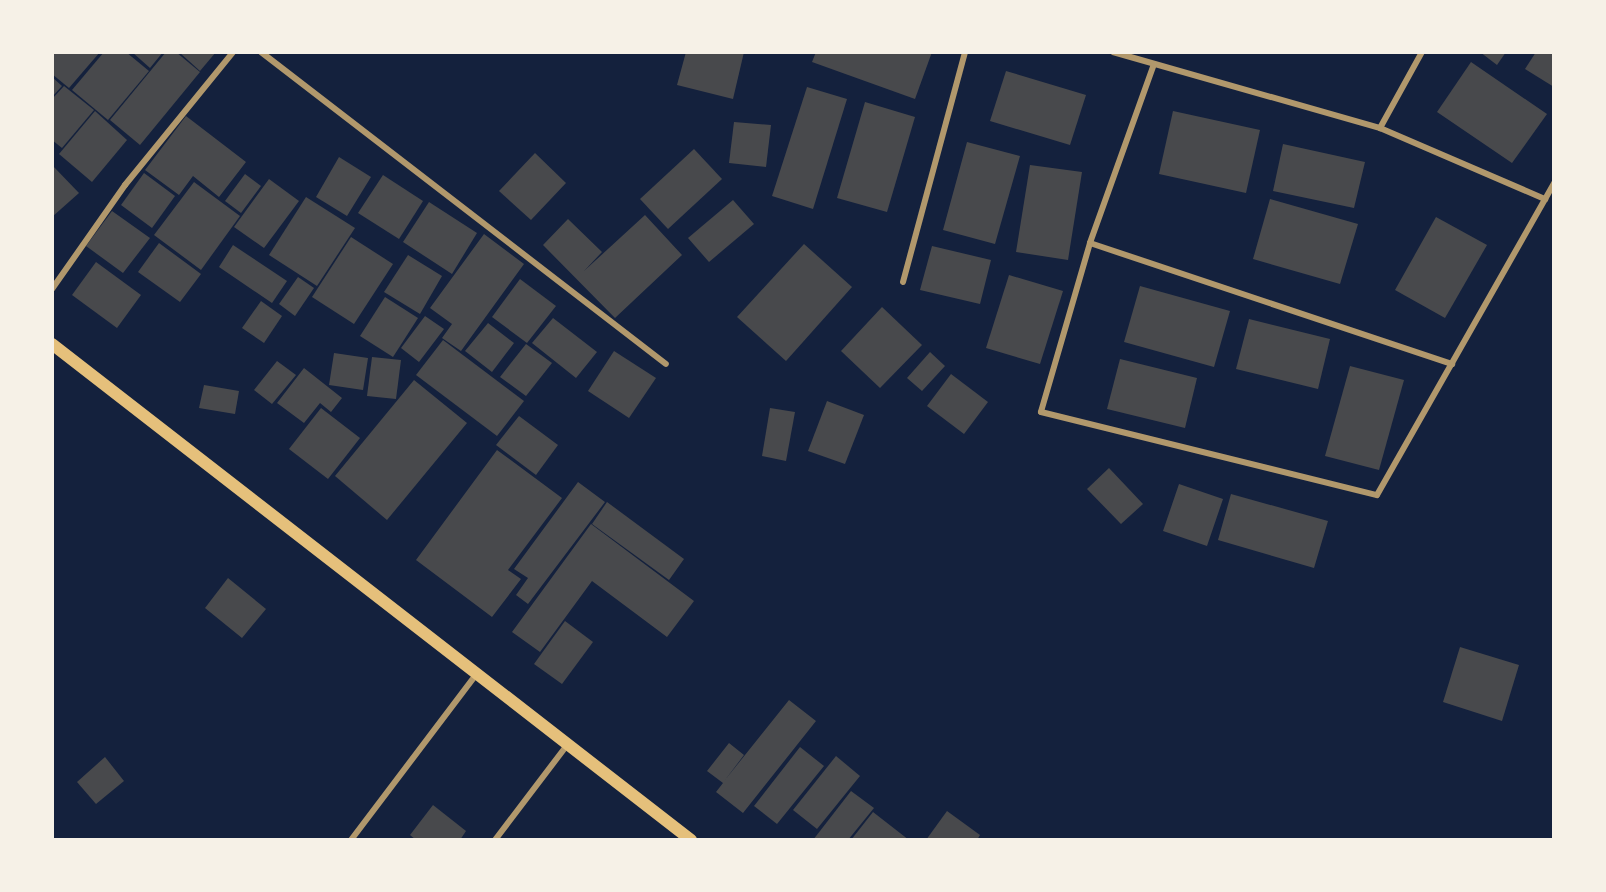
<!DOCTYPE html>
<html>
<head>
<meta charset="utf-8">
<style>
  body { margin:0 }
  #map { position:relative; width:1606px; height:892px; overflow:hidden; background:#14213d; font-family:"Times New Roman",serif }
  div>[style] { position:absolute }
  .building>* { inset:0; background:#48494c }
  .minor>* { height:6px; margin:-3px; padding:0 3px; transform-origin:3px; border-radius:3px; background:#b1986c }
  .secondary>* { height:12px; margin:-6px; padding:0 6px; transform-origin:6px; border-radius:6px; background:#e5c07b }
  span { translate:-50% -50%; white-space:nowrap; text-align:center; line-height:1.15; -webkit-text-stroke:6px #f6f1e7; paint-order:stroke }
  .frame { position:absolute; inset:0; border:54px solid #f6f1e7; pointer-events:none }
</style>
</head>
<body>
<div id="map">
  <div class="building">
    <div style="clip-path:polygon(52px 52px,100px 52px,69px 88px,52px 74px)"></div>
    <div style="clip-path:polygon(104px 52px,126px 52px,149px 71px,108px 120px,72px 90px)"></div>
    <div style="clip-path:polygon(132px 52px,163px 52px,150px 68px)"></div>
    <div style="clip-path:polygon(166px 52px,176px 52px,200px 72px,140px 145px,110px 120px)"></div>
    <div style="clip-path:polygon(179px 52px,216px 52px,200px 71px)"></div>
    <div style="clip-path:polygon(686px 52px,744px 52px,733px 99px,677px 85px)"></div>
    <div style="clip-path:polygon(816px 52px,932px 52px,915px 99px,812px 62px)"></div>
    <div style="clip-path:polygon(1480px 52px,1506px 52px,1497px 65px)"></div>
    <div style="clip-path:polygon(1536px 52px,1554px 52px,1554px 87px,1525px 69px)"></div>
    <div style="clip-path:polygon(1471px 62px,1547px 114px,1512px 163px,1437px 112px)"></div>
    <div style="clip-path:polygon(1006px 71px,1086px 95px,1070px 145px,990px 121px)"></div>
    <div style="clip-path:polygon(52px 77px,62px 86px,52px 97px)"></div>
    <div style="clip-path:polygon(64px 86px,94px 110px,62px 148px,52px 140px,52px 99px)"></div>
    <div style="clip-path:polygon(807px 87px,847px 99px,813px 209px,772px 196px)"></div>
    <div style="clip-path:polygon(865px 102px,915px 117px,887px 212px,837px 198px)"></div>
    <div style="clip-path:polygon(95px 111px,127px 140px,92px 182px,59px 154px)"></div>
    <div style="clip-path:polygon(1173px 111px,1260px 130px,1246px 193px,1159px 174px)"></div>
    <div style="clip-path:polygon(186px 116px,246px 162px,219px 197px,193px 176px,179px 195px,145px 170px)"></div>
    <div style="clip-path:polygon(734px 122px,771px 125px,766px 167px,729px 163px)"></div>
    <div style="clip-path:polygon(967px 142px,1020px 156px,995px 244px,943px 230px)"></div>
    <div style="clip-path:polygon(1283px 144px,1365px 162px,1354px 208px,1273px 191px)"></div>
    <div style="clip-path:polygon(694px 149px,722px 179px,668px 229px,640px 199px)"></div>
    <div style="clip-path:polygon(535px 153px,566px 183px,531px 220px,499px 191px)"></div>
    <div style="clip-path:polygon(339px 157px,371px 177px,347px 216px,316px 197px)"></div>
    <div style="clip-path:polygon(52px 165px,79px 193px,52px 217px)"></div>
    <div style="clip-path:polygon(1030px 165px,1082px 172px,1068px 260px,1016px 252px)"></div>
    <div style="clip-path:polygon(144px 173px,175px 196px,152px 228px,121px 205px)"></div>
    <div style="clip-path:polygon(245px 174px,261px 186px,241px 213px,225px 201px)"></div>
    <div style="clip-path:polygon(383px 175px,423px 201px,399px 239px,358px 213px)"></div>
    <div style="clip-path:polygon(269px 179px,299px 201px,264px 248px,234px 227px)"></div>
    <div style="clip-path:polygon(194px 182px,240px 216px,201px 270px,154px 235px)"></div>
    <div style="clip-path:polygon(306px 197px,355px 228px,317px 286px,269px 255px)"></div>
    <div style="clip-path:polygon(1270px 199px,1358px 224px,1340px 284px,1253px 259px)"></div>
    <div style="clip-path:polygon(733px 200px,754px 224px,709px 262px,688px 238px)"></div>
    <div style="clip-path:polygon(429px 202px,477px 233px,452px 274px,403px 242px)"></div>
    <div style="clip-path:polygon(112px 211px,150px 238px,123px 273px,86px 246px)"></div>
    <div style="clip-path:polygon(645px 215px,682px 255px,615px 318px,543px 245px,568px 219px,602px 252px,584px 271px)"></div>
    <div style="clip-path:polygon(1436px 217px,1487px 245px,1445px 318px,1395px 290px)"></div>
    <div style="clip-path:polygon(484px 234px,524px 264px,461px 351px,442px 338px,452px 324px,430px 308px)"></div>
    <div style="clip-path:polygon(351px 237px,393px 264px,354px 324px,312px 297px)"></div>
    <div style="clip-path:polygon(159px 243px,201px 274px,180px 302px,138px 272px)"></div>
    <div style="clip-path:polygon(804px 244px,852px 287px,786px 361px,737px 317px)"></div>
    <div style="clip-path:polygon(233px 245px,287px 281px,272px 303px,219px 267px)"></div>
    <div style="clip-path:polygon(932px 246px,991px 260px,980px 304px,920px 290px)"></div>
    <div style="clip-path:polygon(408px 255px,442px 276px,420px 314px,384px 292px)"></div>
    <div style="clip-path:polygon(96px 262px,141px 295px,117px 328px,72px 295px)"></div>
    <div style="clip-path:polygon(1009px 275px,1063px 291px,1040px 364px,986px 348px)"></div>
    <div style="clip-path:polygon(298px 277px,314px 288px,295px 316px,279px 304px)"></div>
    <div style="clip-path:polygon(520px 279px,556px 306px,527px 343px,492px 317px)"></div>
    <div style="clip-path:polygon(1140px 286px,1230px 311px,1214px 367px,1124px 342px)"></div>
    <div style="clip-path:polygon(385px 297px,418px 318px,393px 357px,360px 336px)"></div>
    <div style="clip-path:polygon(261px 301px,282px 316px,264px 343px,242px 328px)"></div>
    <div style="clip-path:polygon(882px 307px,922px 345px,880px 388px,841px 351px)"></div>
    <div style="clip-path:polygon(425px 316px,444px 329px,419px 362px,401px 348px)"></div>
    <div style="clip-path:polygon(553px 318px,597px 352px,576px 378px,532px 343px)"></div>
    <div style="clip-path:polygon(1249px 319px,1330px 339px,1318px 389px,1236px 369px)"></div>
    <div style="clip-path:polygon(488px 323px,514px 343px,492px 372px,465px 351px)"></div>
    <div style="clip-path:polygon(443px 340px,524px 401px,497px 436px,416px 375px)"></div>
    <div style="clip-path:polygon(526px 344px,552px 363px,526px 396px,500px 377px)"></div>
    <div style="clip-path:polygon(614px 351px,656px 378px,629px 418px,588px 391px)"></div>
    <div style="clip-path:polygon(930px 352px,945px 366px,922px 391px,907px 378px)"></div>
    <div style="clip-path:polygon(334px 353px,368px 358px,363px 390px,329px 385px)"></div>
    <div style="clip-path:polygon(372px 357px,401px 360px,396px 399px,367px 396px)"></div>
    <div style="clip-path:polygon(1120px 359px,1197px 378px,1185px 428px,1107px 409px)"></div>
    <div style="clip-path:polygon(277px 361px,296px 375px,272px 404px,254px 390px)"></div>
    <div style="clip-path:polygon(1350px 366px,1404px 380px,1379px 470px,1325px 456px)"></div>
    <div style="clip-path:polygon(304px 368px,342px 398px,331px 412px,320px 403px,304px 423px,277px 403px)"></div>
    <div style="clip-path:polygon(951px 374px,988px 402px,964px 434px,927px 406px)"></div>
    <div style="clip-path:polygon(414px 380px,467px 423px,387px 520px,335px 476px)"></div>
    <div style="clip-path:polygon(204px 385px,239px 391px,235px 414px,199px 408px)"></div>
    <div style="clip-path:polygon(827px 401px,864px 415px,845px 464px,808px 451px)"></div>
    <div style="clip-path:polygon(321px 408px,360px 438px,328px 479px,289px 449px)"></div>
    <div style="clip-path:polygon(770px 408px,795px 412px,786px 461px,762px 456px)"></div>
    <div style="clip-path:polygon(519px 416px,558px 445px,536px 475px,496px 445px)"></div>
    <div style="clip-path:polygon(497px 450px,562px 498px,508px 570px,521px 579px,492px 617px,416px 560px)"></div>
    <div style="clip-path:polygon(1109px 468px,1143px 504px,1121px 524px,1087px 489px)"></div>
    <div style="clip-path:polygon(578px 482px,605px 502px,528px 604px,516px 595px,528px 578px,514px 569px)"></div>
    <div style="clip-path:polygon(1179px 484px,1223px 499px,1207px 546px,1163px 531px)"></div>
    <div style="clip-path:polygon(1231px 494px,1328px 521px,1314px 568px,1218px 540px)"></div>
    <div style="clip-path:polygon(607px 502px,684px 559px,669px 580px,592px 524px)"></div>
    <div style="clip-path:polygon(591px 524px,694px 601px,667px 637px,592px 581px,540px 652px,512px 632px)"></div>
    <div style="clip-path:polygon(228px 578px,266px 609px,242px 638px,205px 608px)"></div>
    <div style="clip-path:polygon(565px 621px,593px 642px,562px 684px,534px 664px)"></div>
    <div style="clip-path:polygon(1460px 647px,1519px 665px,1502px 721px,1443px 702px)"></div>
    <div style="clip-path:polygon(789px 700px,816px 721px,743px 813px,716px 792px,723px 783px,707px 771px,729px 743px,744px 755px,725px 780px)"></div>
    <div style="clip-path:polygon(800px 747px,824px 766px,777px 824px,754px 806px)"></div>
    <div style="clip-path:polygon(836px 756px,860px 776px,817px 829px,793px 810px)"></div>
    <div style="clip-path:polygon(105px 757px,124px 781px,96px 804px,77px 782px)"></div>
    <div style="clip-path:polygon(851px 791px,874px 808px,848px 840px,813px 840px)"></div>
    <div style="clip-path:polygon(433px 805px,466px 831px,460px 840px,416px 840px,410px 835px)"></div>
    <div style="clip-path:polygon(947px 811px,980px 835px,977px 840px,926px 840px)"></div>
    <div style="clip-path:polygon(873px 812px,909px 840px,851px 840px)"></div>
  </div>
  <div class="minor">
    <div style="left:261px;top:52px;width:511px;rotate:37.61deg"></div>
    <div style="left:1113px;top:52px;width:278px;rotate:15.9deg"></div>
    <div style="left:1380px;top:128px;width:180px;rotate:23.3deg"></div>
    <div style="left:1154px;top:64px;width:190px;rotate:109.7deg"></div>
    <div style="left:1090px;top:243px;width:176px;rotate:106.2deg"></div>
    <div style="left:1041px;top:412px;width:346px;rotate:13.9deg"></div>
    <div style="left:1377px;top:495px;width:359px;rotate:-60.4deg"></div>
    <div style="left:1380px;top:128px;width:87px;rotate:-61.1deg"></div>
    <div style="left:1090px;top:243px;width:382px;rotate:18.5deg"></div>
    <div style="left:903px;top:282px;width:238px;rotate:-74.9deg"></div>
    <div style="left:52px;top:289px;width:127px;rotate:-54.9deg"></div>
    <div style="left:125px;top:185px;width:171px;rotate:-50.9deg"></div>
    <div style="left:351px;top:840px;width:207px;rotate:-52.9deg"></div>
    <div style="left:495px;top:840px;width:119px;rotate:-52.8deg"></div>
  </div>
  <div class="secondary">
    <div style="left:52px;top:344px;width:809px;rotate:37.82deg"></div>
  </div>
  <div class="frame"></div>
</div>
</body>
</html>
